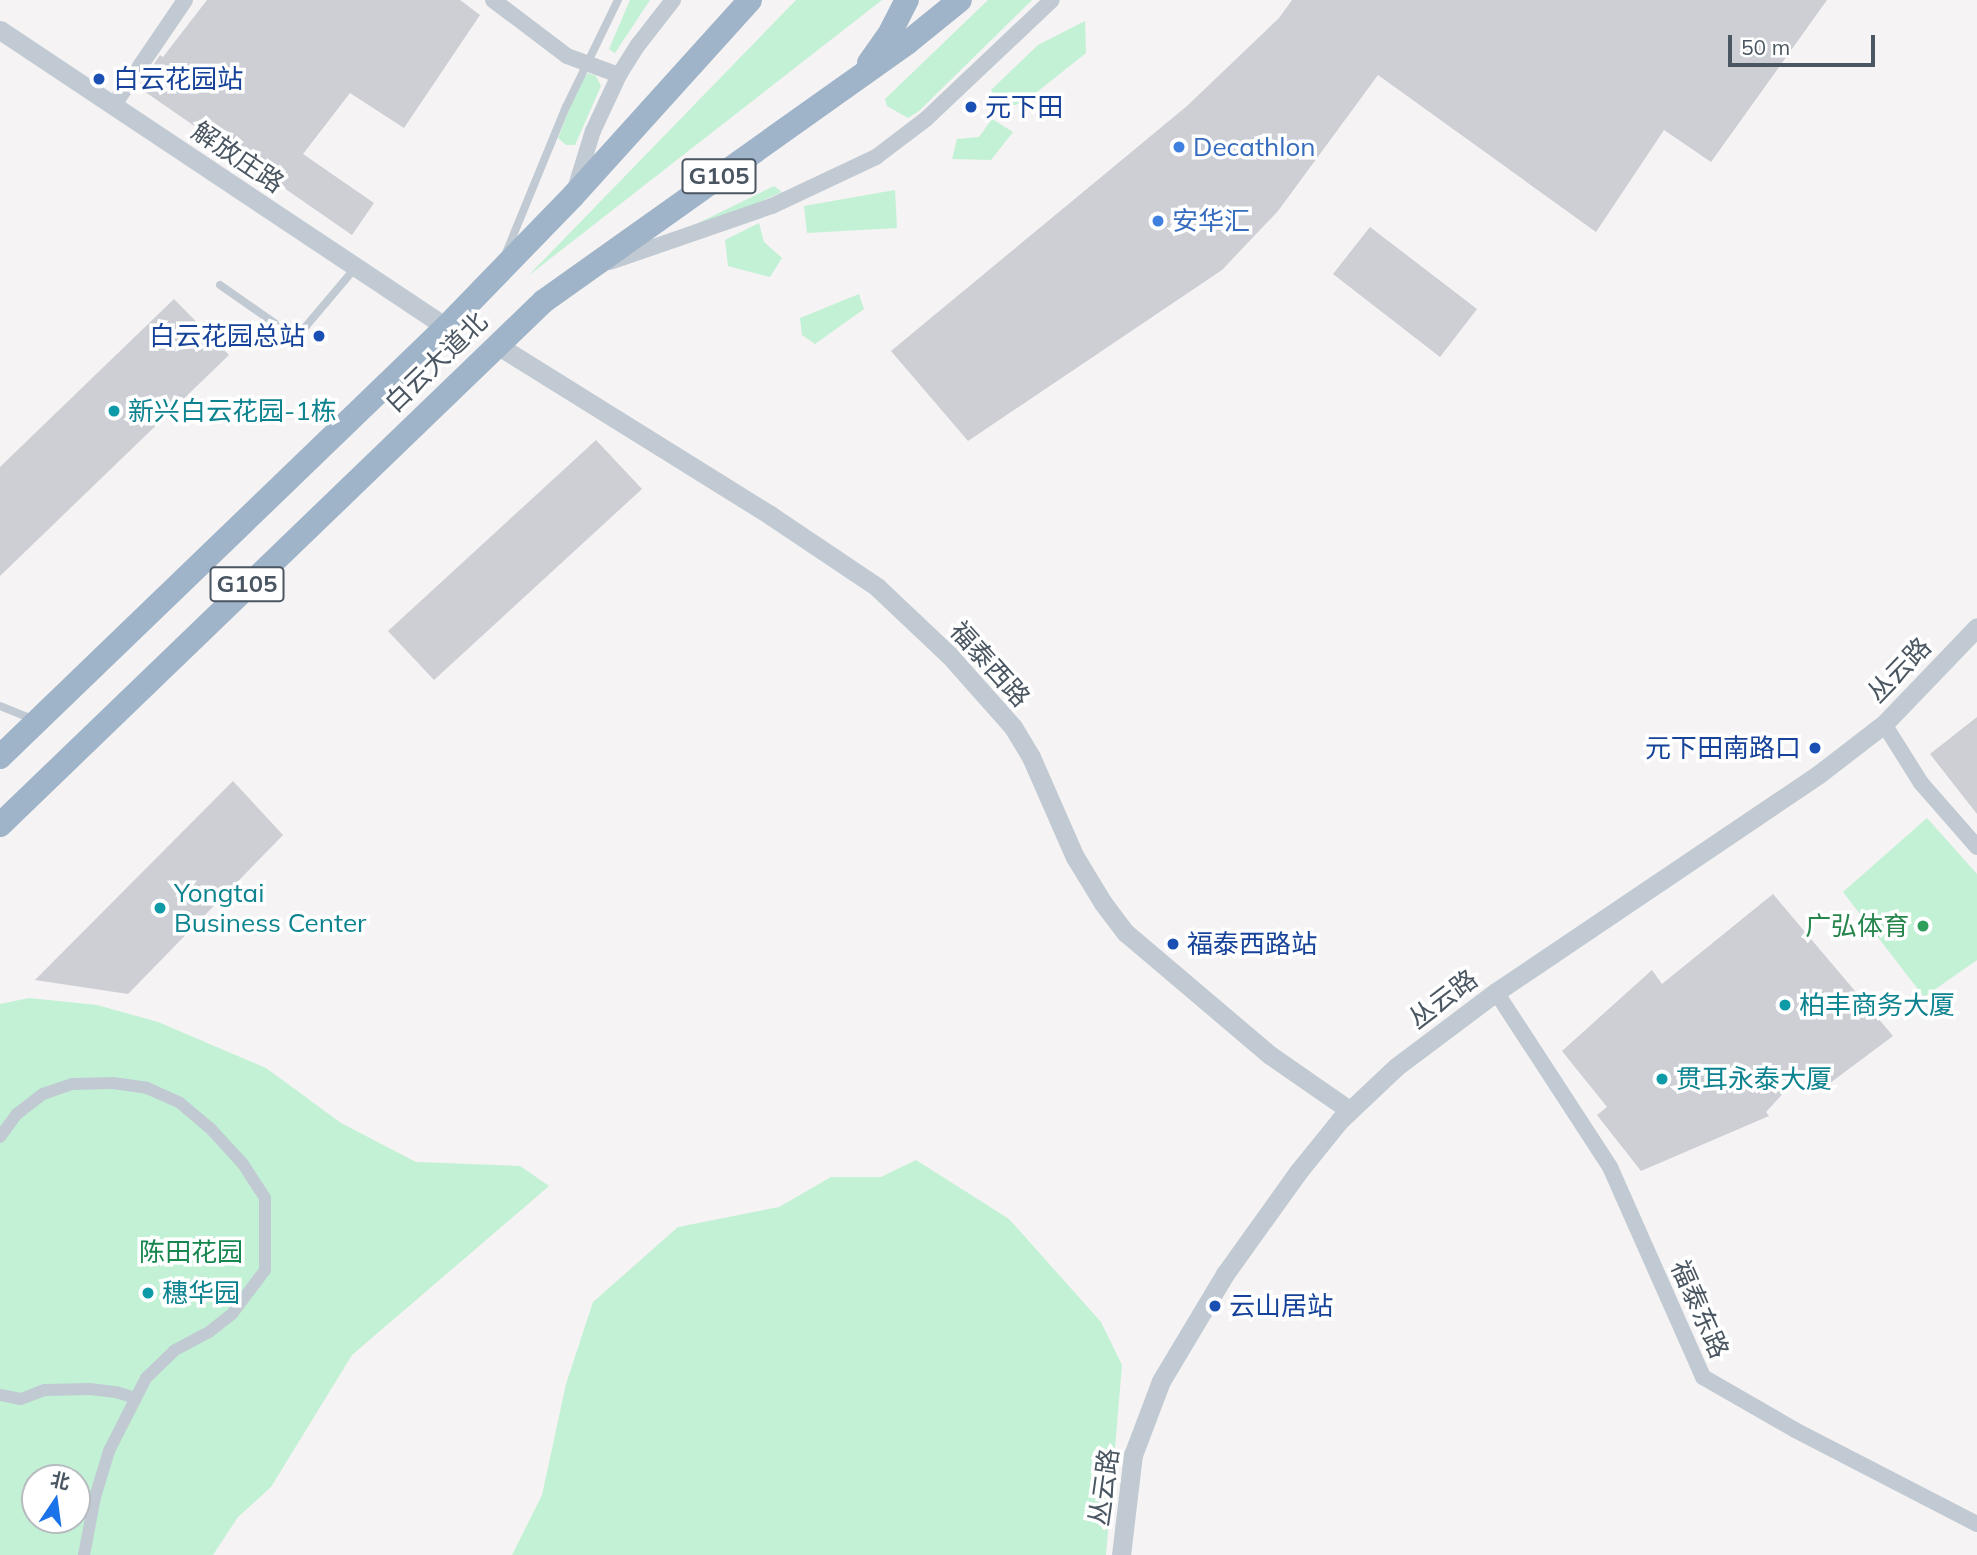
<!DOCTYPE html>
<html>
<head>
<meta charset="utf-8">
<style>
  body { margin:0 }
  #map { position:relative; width:1977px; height:1555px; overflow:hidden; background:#f5f3f3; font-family:Mulish,"Noto Sans SC",sans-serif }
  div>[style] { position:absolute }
  .green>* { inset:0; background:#c3f1d5 }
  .building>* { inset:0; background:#cdcfd5 }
  .service>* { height:8px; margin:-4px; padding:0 4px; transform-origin:4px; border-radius:4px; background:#c1cad2 }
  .pedestrian>* { height:12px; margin:-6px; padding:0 6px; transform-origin:6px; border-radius:6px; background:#c1cad2 }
  .minor>* { height:16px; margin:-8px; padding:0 8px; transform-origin:8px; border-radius:8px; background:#c1cad2 }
  .tertiary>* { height:19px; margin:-9.5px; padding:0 9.5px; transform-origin:9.5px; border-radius:9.5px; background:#c1cad2 }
  .trunk>* { height:24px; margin:-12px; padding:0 12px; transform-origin:12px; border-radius:12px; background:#9fb4c9 }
  .dots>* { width:19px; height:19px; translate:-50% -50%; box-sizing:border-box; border:4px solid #fff; border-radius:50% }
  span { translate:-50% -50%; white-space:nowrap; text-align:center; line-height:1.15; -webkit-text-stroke:7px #fff; paint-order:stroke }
  .shield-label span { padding:2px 5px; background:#fff; border:2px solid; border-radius:5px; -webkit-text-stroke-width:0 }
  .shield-label { font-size:24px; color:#4a5661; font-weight:700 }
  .transit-label { font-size:26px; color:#164399 }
  .left { translate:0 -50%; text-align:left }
  .right { translate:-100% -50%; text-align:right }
  .shop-label { font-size:26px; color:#366cbe }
  .street-label { font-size:26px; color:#4a5661 }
  .culture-label { font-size:26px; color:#0d838f }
  .leisure-label { font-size:26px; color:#27864d }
  .park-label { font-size:26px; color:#17864f }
  .north { position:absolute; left:21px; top:1464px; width:70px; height:70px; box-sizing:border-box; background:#fff; border:2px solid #b7bbc0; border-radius:50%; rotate:13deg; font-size:19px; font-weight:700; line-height:28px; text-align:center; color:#4a5661 }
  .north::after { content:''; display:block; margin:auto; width:24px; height:32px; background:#1a73e8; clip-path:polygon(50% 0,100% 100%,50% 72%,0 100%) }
  .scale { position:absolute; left:1728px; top:35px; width:147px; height:32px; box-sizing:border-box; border:4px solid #4a5661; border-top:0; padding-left:9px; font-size:21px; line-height:24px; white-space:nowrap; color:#4a5661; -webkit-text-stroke:5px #fff; paint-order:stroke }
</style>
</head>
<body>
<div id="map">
  <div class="green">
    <div style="clip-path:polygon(630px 0,650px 0,615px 53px,609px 49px)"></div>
    <div style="clip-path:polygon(796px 0,882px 0,528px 276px)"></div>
    <div style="clip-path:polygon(988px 0,1032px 0,919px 111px,908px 118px,887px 106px,885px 99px)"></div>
    <div style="clip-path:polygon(1085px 21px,1086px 53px,1022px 104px,1002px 106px,991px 90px,1038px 45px)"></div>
    <div style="clip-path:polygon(588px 73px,596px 76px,601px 86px,575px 145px,566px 145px,558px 138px,580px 82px)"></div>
    <div style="clip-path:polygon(992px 119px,1013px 132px,991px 160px,952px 159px,957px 139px,979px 137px)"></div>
    <div style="clip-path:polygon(774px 186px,782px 192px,655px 248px,686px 229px)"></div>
    <div style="clip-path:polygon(895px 190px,897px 228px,807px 233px,804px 206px)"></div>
    <div style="clip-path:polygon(759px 223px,764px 242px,782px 258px,770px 277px,728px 266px,725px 240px)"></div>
    <div style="clip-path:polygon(859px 294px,864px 309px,815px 344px,802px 335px,800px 318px)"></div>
    <div style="clip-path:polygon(1927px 818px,1977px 874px,1977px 960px,1924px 997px,1843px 892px)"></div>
    <div style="clip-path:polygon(evenodd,29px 998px,97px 1005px,158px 1022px,266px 1068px,341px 1123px,416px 1162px,520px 1166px,549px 1186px,352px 1355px,271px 1487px,238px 1517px,213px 1555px,0 1555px,0 1004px,29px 998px,35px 1478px,77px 1478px,77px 1520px,35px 1520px,35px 1478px)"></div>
    <div style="clip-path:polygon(916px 1160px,1009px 1219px,1101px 1322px,1122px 1365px,1106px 1555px,512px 1555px,542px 1495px,566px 1384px,593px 1302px,678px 1227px,779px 1207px,831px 1177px,881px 1177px)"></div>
  </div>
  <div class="building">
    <div style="clip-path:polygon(207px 0,460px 0,480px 15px,404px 128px,350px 93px,303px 154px,374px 203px,352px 235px,138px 87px,160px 55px,163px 57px)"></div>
    <div style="clip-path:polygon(1292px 0,1827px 0,1711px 162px,1664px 130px,1596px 232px,1378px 75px,1278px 211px,1222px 270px,968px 441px,891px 351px,1187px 106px,1279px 18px)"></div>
    <div style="clip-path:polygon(1370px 227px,1477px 309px,1440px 357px,1333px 274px)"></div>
    <div style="clip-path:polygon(174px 299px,229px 355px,0 576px,0 467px)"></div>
    <div style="clip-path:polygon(596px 440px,642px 489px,434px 680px,388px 631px)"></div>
    <div style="clip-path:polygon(1977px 717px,1977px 814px,1930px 754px)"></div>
    <div style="clip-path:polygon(233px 781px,283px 835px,128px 994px,35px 980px)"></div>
    <div style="clip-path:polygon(1773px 894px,1893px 1036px,1818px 1092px,1801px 1074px,1766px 1112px,1769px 1116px,1641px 1171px,1597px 1115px,1607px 1107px,1562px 1051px,1652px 970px,1662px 984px)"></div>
  </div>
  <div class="service">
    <div style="left:506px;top:253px;width:158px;rotate:-67.7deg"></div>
    <div style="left:566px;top:107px;width:119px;rotate:-64.1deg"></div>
    <div style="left:220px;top:285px;width:93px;rotate:34.9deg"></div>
    <div style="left:296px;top:338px;width:93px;rotate:-49.8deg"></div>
    <div style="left:0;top:706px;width:38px;rotate:22deg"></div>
  </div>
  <div class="pedestrian">
    <div style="left:0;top:1137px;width:29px;rotate:-54deg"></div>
    <div style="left:17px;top:1114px;width:33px;rotate:-38deg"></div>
    <div style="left:43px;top:1094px;width:31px;rotate:-19deg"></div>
    <div style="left:72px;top:1084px;width:41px;rotate:-1.4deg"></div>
    <div style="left:113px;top:1083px;width:34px;rotate:8deg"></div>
    <div style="left:147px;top:1088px;width:36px;rotate:24deg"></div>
    <div style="left:180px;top:1103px;width:39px;rotate:40deg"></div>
    <div style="left:210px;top:1128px;width:49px;rotate:47.5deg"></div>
    <div style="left:243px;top:1164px;width:40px;rotate:57.1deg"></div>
    <div style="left:265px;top:1198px;width:72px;rotate:90deg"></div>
    <div style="left:265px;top:1270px;width:55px;rotate:126.9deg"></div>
    <div style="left:232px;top:1314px;width:29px;rotate:142deg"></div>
    <div style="left:209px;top:1332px;width:40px;rotate:152deg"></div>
    <div style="left:174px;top:1351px;width:39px;rotate:136deg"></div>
    <div style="left:146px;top:1378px;width:82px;rotate:116.9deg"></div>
    <div style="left:109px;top:1451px;width:48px;rotate:106.9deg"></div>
    <div style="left:95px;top:1497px;width:59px;rotate:100.7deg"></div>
    <div style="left:0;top:1395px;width:21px;rotate:11deg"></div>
    <div style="left:21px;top:1399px;width:26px;rotate:-21deg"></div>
    <div style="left:45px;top:1390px;width:45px;rotate:-1.3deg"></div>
    <div style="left:90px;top:1389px;width:26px;rotate:7deg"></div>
    <div style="left:116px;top:1392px;width:21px;rotate:17deg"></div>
  </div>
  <div class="minor">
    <div style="left:493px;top:0;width:93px;rotate:37.1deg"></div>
    <div style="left:567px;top:56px;width:55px;rotate:20.1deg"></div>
    <div style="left:113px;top:106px;width:128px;rotate:-55.8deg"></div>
    <div style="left:575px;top:189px;width:61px;rotate:-72.8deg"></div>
    <div style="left:593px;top:131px;width:62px;rotate:-65.1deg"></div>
    <div style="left:619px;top:75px;width:36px;rotate:-58deg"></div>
    <div style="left:638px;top:45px;width:57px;rotate:-52.1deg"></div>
    <div style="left:610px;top:262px;width:171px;rotate:-19.1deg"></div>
    <div style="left:772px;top:206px;width:115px;rotate:-25.2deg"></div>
    <div style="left:876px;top:157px;width:63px;rotate:-37.2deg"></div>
    <div style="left:926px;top:119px;width:173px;rotate:-43.4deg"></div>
    <div style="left:1884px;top:724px;width:70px;rotate:57.9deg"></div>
    <div style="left:1921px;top:783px;width:85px;rotate:48.8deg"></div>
    <div style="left:1496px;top:992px;width:209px;rotate:56.9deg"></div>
    <div style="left:1610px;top:1167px;width:230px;rotate:66.1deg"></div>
    <div style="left:1703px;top:1377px;width:106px;rotate:29.9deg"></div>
    <div style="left:1795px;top:1430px;width:205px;rotate:27.3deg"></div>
  </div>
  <div class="tertiary">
    <div style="left:0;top:30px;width:536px;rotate:33.66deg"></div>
    <div style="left:497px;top:345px;width:322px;rotate:31.9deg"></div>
    <div style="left:770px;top:515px;width:129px;rotate:33.9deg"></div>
    <div style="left:877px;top:587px;width:99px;rotate:43.4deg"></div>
    <div style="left:949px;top:655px;width:96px;rotate:48.4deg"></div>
    <div style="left:1013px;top:727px;width:35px;rotate:59deg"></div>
    <div style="left:1031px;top:757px;width:109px;rotate:66.3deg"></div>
    <div style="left:1075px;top:857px;width:54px;rotate:58.7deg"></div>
    <div style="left:1103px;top:903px;width:38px;rotate:53deg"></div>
    <div style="left:1126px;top:933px;width:189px;rotate:40.3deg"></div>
    <div style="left:1270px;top:1055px;width:96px;rotate:34.8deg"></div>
    <div style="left:1121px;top:1555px;width:101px;rotate:-83.2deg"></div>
    <div style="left:1133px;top:1455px;width:79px;rotate:-69.3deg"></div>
    <div style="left:1161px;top:1381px;width:125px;rotate:-59.1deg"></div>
    <div style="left:1225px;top:1274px;width:125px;rotate:-54.4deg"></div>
    <div style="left:1298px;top:1172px;width:67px;rotate:-51.1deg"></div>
    <div style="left:1340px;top:1120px;width:77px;rotate:-43.4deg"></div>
    <div style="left:1396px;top:1067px;width:125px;rotate:-36.9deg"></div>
    <div style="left:1496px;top:992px;width:390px;rotate:-34deg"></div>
    <div style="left:1819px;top:774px;width:82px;rotate:-37.6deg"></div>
    <div style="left:1884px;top:724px;width:134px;rotate:-46.2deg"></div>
  </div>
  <div class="trunk">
    <div style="left:869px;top:63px;width:39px;rotate:-55deg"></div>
    <div style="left:891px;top:31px;width:35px;rotate:-63deg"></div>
    <div style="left:0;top:757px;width:620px;rotate:-43.95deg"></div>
    <div style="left:446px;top:327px;width:182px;rotate:-45.9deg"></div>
    <div style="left:573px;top:196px;width:264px;rotate:-47.9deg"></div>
    <div style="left:0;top:825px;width:755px;rotate:-43.93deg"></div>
    <div style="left:544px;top:301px;width:445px;rotate:-35.4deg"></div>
    <div style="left:907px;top:43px;width:68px;rotate:-39.1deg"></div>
  </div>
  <div class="dots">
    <div style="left:99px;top:79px;background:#1a4fb4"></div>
    <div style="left:971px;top:107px;background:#1a4fb4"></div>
    <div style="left:1179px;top:147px;background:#3f7fe0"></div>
    <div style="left:1158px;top:221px;background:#3f7fe0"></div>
    <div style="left:319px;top:336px;background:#1a4fb4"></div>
    <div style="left:114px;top:411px;background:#0f9aa8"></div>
    <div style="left:1815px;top:748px;background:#1a4fb4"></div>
    <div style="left:160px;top:908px;background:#0f9aa8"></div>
    <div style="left:1923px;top:926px;background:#2e9e5b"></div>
    <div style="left:1173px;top:944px;background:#1a4fb4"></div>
    <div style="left:1785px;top:1005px;background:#0f9aa8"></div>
    <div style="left:1662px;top:1079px;background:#0f9aa8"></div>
    <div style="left:148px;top:1293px;background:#0f9aa8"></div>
    <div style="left:1215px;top:1306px;background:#1a4fb4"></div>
  </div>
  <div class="shield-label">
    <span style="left:719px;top:176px">G105</span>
    <span style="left:247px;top:584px">G105</span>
  </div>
  <div class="transit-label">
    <span class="left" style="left:113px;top:79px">白云花园站</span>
    <span class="left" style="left:985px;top:107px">元下田</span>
    <span class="right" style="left:305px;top:336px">白云花园总站</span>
    <span class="right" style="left:1801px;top:748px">元下田南路口</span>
    <span class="left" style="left:1187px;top:944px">福泰西路站</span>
    <span class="left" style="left:1229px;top:1306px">云山居站</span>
  </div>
  <div class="shop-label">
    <span class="left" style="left:1193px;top:147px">Decathlon</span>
    <span class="left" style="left:1172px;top:221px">安华汇</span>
  </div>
  <div class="street-label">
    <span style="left:238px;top:157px;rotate:34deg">解放庄路</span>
    <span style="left:436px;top:362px;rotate:-44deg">白云大道北</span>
    <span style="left:990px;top:664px;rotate:48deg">福泰西路</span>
    <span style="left:1899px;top:670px;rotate:-46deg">丛云路</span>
    <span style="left:1443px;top:999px;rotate:-37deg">丛云路</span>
    <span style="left:1700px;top:1309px;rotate:66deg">福泰东路</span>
    <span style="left:1104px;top:1487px;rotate:-82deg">丛云路</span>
  </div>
  <div class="culture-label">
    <span class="left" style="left:128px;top:411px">新兴白云花园-1栋</span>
    <span class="left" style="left:174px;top:908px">Yongtai<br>Business Center</span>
    <span class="left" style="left:1799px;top:1005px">柏丰商务大厦</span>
    <span class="left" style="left:1676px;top:1079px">贯耳永泰大厦</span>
    <span class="left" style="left:162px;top:1293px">穗华园</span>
  </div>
  <div class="leisure-label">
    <span class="right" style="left:1909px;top:926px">广弘体育</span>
  </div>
  <div class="park-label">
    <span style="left:191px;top:1252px">陈田花园</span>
  </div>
  <div class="north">北</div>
  <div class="scale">50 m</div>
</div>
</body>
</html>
